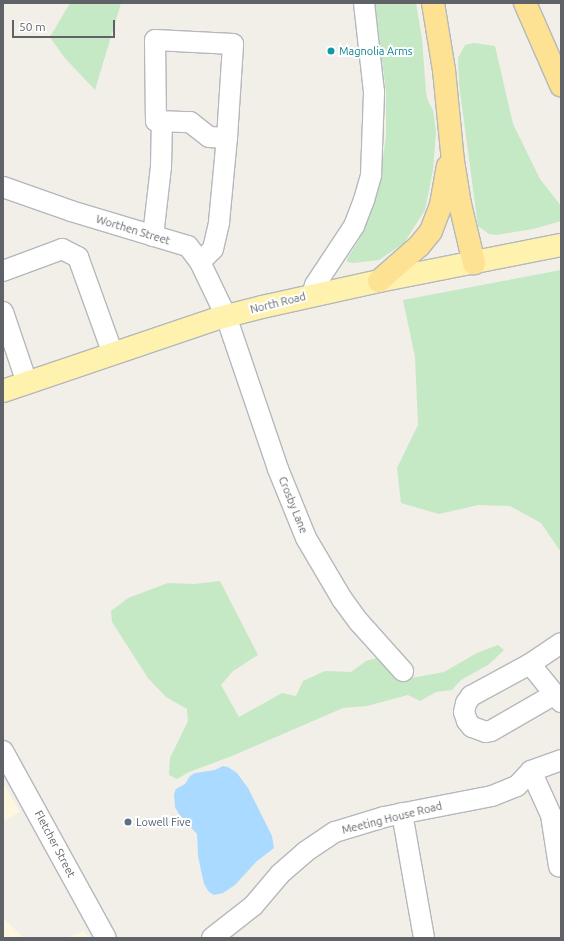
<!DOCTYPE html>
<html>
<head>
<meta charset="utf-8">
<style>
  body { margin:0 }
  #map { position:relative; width:564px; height:941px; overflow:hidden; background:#f1efe8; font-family:Ubuntu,sans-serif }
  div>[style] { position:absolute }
  .commercial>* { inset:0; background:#fef7e0 }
  .green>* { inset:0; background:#c5e8c5 }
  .water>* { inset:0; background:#aadaff }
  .roads { filter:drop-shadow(1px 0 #b5b8bc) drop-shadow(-1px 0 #b5b8bc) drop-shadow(0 1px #b5b8bc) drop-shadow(0 -1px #b5b8bc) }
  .minor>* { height:20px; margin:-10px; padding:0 10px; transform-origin:10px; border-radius:10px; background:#fff }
  .major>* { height:22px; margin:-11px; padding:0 11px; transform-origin:11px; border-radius:11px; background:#fff2af }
  .highway>* { height:22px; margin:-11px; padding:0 11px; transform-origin:11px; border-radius:11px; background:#fde293 }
  .dots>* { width:11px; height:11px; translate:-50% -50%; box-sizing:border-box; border:2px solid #fff; border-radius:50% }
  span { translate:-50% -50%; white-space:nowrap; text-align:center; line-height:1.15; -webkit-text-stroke:4px #fff; paint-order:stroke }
  .culture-label { font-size:11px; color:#0d838f }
  .left { translate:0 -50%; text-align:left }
  .street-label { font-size:11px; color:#5f6368 }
  .service-label { font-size:11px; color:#4e5e75 }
  .frame { position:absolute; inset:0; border:4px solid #5f6368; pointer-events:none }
  .scale { position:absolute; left:12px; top:20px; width:103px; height:18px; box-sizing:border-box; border:2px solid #5f6368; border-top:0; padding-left:5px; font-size:12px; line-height:14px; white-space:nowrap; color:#5f6368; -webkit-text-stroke:3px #fff; paint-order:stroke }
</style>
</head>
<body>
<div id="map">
  <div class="commercial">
    <div style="clip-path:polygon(3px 783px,20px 812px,3px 821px)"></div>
    <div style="clip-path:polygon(3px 918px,24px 938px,3px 938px)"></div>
    <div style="clip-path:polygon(84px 931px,88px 938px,66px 938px)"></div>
  </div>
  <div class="green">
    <div style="clip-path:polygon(70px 3px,121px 3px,95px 90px,64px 57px,50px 37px)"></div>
    <div style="clip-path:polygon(375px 3px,416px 3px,422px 39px,426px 92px,428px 101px,433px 110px,436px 132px,433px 170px,425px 210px,404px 243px,379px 260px,353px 263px,347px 262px,347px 259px,359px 240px,378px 189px,386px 137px,386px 92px)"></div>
    <div style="clip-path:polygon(474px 43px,495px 46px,513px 124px,540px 179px,561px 206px,561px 221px,533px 229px,496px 235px,489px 234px,478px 226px,459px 84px,458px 58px,465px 45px)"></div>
    <div style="clip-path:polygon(561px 270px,561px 552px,541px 523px,510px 506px,478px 505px,439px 514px,401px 503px,397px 468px,418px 425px,415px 357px,403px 300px)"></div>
    <div style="clip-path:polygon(220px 581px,258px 655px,233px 671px,221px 685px,239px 717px,282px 693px,296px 696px,303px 681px,325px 671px,351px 672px,366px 661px,377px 658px,394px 676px,406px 679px,444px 672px,477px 653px,498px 645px,504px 650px,488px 665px,461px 680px,452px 690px,436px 692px,420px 701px,408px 695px,367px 706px,343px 708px,232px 756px,189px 772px,177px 779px,169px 775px,170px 758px,188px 721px,187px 709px,166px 697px,148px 678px,112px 622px,111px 611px,128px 598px,168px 583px,194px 584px)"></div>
  </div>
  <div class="water">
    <div style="clip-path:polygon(223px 766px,228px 767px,237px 773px,248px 788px,272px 836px,274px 848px,257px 861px,235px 885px,223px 893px,214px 895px,209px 892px,204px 884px,198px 856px,197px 834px,179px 814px,175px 807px,174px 794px,176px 789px,185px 784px,190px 776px,195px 773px,215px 770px)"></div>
  </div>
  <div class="roads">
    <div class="minor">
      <div style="left:3px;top:187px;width:72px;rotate:19.4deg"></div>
      <div style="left:71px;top:211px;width:122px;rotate:16.7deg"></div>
      <div style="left:188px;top:246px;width:20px;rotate:53deg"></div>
      <div style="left:200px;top:262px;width:60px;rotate:64.3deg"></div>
      <div style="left:226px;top:316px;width:162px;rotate:71.2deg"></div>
      <div style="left:278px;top:469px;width:74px;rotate:67.9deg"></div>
      <div style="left:306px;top:538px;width:71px;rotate:59.5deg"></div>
      <div style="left:342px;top:599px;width:29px;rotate:54deg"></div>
      <div style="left:359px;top:622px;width:66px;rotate:48.1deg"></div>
      <div style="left:153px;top:236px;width:69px;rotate:-83.4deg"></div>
      <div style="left:161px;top:167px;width:46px;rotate:-88.8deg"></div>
      <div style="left:200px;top:262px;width:18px;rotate:-45deg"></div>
      <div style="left:213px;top:249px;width:28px;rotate:-77deg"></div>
      <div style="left:219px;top:222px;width:84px;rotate:-84.6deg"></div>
      <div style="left:227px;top:138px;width:94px;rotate:-86.3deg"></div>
      <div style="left:233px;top:44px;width:78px;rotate:-177.1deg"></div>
      <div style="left:155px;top:40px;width:81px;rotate:89.3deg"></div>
      <div style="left:156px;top:121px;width:34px;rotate:2deg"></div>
      <div style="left:190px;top:122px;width:24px;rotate:38deg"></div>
      <div style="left:209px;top:137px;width:18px;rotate:3deg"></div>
      <div style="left:3px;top:271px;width:63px;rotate:-20.4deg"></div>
      <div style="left:62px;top:249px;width:18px;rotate:27deg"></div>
      <div style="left:78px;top:257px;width:103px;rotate:70.2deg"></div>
      <div style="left:312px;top:295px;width:10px;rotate:-73deg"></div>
      <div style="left:315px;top:285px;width:71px;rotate:-56.5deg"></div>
      <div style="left:354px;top:226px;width:28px;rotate:-69deg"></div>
      <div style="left:364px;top:200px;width:26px;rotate:-74deg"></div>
      <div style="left:371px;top:175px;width:83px;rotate:-87.9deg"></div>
      <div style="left:374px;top:92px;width:90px;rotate:-96.4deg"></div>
      <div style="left:3px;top:312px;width:75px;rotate:71.3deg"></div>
      <div style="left:530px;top:664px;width:49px;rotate:50.8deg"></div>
      <div style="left:555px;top:694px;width:74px;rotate:150deg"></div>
      <div style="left:491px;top:731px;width:5px;rotate:169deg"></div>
      <div style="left:486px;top:732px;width:15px;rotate:-160deg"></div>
      <div style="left:472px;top:727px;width:8px;rotate:-130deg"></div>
      <div style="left:467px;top:721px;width:9px;rotate:-108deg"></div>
      <div style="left:464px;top:712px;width:9px;rotate:-77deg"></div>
      <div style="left:466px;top:703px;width:9px;rotate:-54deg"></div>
      <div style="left:471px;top:696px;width:67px;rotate:-28.5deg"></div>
      <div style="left:530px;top:664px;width:37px;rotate:-34deg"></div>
      <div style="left:3px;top:751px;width:213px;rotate:61.2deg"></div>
      <div style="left:531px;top:771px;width:48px;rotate:65.6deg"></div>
      <div style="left:551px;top:815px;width:52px;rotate:81.1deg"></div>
      <div style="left:402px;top:813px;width:127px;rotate:80deg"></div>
      <div style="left:212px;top:938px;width:52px;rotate:-38deg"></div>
      <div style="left:253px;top:906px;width:42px;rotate:-49.8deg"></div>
      <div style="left:280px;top:874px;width:33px;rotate:-41deg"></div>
      <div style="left:305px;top:852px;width:36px;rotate:-34deg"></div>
      <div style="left:335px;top:832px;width:51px;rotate:-17deg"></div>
      <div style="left:384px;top:817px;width:110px;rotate:-11deg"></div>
      <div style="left:492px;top:796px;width:27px;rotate:-22deg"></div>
      <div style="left:517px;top:786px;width:21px;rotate:-47deg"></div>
      <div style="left:531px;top:771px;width:32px;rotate:-20deg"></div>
    </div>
    <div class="major">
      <div style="left:3px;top:391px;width:228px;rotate:-18.7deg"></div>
      <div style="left:219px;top:318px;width:44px;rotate:-14.3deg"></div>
      <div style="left:262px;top:307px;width:120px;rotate:-12.5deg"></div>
      <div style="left:379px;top:281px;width:186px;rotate:-11.2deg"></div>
    </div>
    <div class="highway">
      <div style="left:433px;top:3px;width:68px;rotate:80.7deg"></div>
      <div style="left:444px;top:70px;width:91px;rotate:84.4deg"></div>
      <div style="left:453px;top:161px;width:44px;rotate:80.8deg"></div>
      <div style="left:460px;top:204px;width:61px;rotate:76.7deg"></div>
      <div style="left:525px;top:3px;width:90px;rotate:66.3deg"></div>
      <div style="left:379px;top:281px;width:53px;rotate:-41.2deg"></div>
      <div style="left:419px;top:246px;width:19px;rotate:-51deg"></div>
      <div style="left:431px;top:231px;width:28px;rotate:-69deg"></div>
      <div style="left:441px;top:205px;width:39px;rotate:-80deg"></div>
    </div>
  </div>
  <div class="dots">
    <div style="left:331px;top:51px;background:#0f9aa8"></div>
    <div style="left:128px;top:822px;background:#5c6f8a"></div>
  </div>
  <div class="culture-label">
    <span class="left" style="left:339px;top:51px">Magnolia Arms</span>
  </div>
  <div class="street-label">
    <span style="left:133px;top:230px;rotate:17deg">Worthen Street</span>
    <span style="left:278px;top:303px;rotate:-14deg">North Road</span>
    <span style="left:293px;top:505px;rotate:68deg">Crosby Lane</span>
    <span style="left:392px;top:818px;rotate:-14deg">Meeting House Road</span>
    <span style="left:55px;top:844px;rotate:62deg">Fletcher Street</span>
  </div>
  <div class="service-label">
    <span class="left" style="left:136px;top:822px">Lowell Five</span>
  </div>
  <div class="frame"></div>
  <div class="scale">50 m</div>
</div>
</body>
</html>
